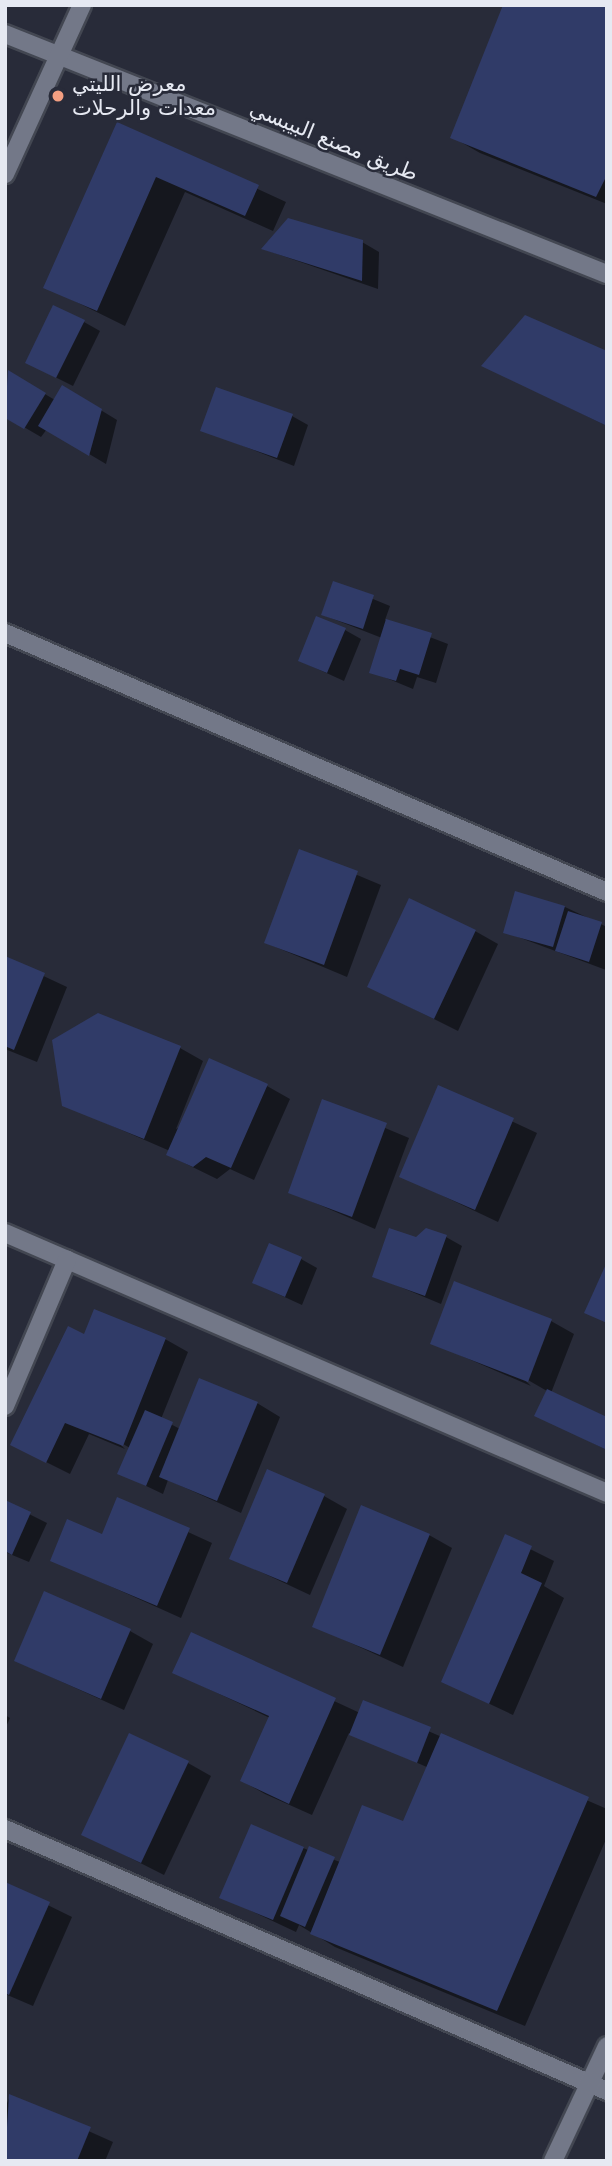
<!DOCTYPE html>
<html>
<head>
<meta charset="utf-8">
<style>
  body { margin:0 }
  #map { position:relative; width:612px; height:2166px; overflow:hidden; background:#282b39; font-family:"DejaVu Sans","Noto Sans Arabic",sans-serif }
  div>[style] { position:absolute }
  .shadow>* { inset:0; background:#0007 }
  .building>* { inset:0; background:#303b68 }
  .roads { filter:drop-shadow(2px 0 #434752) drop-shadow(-2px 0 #434752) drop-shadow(0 2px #434752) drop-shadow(0 -2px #434752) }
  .street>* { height:18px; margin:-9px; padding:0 9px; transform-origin:9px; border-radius:9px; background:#737888 }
  .secondary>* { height:18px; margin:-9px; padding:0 9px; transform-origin:9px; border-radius:9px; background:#737888 }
  .dots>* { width:19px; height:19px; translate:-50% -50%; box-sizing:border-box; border:4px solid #282b39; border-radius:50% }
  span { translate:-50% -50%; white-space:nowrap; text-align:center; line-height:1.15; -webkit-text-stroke:5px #282b39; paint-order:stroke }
  .poi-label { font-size:21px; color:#e6e9f2 }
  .left { translate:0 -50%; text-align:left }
  .street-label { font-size:21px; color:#e6e9f2 }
  .frame { position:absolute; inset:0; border:7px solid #e6e9f2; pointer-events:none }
</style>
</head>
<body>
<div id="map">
  <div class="shadow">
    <div style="clip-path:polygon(607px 5px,607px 204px,480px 153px,452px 137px)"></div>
    <div style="clip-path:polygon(118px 124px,286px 202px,273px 231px,185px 192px,125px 326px,46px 287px)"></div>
    <div style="clip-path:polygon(362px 242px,379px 252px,378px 289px,263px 249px)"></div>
    <div style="clip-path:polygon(84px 322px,100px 331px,73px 386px,43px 371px)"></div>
    <div style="clip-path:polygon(607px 353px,607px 426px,484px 366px)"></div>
    <div style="clip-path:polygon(9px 373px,55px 400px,63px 387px,117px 420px,106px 464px,47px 429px,41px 437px,5px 416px)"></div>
    <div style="clip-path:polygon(292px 416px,308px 425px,294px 466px,203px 430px)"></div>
    <div style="clip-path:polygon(334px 583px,390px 606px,385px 620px,448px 644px,436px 683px,417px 677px,413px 689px,372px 672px,382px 638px,323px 615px)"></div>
    <div style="clip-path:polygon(345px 630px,361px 639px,344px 681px,300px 661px)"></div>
    <div style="clip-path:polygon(300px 851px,381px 885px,347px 977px,266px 943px)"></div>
    <div style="clip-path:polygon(565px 907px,607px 927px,606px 970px,505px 932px)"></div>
    <div style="clip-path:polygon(475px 931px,498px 944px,458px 1031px,370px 987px)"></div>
    <div style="clip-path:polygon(5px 958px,67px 987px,37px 1062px,5px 1049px)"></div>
    <div style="clip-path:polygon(180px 1048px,203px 1061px,176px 1129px,267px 1086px,290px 1099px,254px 1180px,230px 1169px,217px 1179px,168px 1155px,170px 1151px,64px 1105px)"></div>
    <div style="clip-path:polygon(439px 1087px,537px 1133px,498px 1222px,401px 1176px)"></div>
    <div style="clip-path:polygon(323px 1102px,409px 1138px,375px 1229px,290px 1192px)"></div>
    <div style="clip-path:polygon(446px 1237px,462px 1246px,441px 1304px,374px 1276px,416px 1239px)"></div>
    <div style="clip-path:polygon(301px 1259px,317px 1268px,302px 1305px,254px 1283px)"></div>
    <div style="clip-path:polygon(551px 1321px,574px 1334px,551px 1393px,607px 1419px,607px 1450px,536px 1415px,547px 1391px,521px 1376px,531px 1386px,432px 1343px)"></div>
    <div style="clip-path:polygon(85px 1336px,165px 1339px,188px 1352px,161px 1419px,180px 1429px,257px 1403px,280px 1417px,241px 1513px,168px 1480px,163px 1494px,119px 1473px,130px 1448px,116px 1440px,125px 1449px,89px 1434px,70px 1474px,12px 1445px)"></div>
    <div style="clip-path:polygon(324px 1496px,347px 1509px,310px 1595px,231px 1558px)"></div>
    <div style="clip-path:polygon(118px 1500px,212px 1543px,181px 1618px,52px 1560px,103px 1536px)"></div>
    <div style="clip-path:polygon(5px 1502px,47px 1523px,29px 1562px,5px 1552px)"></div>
    <div style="clip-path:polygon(429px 1535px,452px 1548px,403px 1667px,314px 1626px)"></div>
    <div style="clip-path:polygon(506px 1537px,554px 1561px,544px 1586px,564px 1598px,513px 1715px,443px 1682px)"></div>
    <div style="clip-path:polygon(130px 1631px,153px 1644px,124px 1710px,16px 1661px)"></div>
    <div style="clip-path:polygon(191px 1635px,360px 1713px,364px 1703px,607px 1809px,607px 1837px,525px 2026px,335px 1947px,299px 1925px,296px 1932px,222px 1897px,303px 1848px,340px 1862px,405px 1825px,429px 1768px,349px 1733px,312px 1815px,265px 1794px,242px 1781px,270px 1718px,175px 1673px)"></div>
    <div style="clip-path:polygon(5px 1715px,10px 1718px,5px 1729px)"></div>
    <div style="clip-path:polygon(188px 1763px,211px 1776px,164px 1875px,83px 1834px)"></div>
    <div style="clip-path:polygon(5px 1884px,72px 1917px,33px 2006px,5px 1994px)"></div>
    <div style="clip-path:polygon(10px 2096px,113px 2142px,105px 2161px,5px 2161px,5px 2108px)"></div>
  </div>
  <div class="building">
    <div style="clip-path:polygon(503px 5px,607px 5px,607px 175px,596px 197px,450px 138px)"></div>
    <div style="clip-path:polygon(117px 122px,259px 185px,245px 216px,156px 177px,97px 311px,43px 288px)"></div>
    <div style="clip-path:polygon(288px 218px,363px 240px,362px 281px,261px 249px)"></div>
    <div style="clip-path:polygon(53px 305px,85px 320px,56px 378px,25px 363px)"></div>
    <div style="clip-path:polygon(525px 315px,607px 351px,607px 426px,481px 366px)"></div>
    <div style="clip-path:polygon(8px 370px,46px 393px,24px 429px,5px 418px)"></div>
    <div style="clip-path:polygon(62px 385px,102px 409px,89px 456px,38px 426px)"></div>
    <div style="clip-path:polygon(216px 387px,293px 414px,277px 458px,200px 431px)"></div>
    <div style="clip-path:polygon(333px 581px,374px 595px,363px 629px,321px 615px)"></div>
    <div style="clip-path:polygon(316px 616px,346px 628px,327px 673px,298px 661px)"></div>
    <div style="clip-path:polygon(386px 619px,432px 633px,419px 675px,400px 669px,396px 681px,369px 673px)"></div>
    <div style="clip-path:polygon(299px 849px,358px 871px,324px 965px,264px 943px)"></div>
    <div style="clip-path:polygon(515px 891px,565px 906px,553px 947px,503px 933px)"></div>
    <div style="clip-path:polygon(409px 898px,476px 930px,434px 1019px,367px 987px)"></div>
    <div style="clip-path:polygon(568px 911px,602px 922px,589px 962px,555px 951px)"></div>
    <div style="clip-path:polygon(5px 956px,45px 973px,14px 1050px,5px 1046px)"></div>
    <div style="clip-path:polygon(98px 1013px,181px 1046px,144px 1139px,62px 1106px,52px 1040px)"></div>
    <div style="clip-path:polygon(209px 1058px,268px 1084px,231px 1168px,206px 1157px,193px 1167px,166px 1155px)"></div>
    <div style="clip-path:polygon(438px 1085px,514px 1118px,475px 1210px,399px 1177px)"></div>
    <div style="clip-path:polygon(322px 1099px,387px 1123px,352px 1217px,288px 1193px)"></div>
    <div style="clip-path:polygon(389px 1228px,416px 1237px,426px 1228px,447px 1235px,425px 1296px,372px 1277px)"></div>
    <div style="clip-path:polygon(269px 1243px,302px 1257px,285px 1297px,252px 1283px)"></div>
    <div style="clip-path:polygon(607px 1262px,607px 1323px,584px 1313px)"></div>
    <div style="clip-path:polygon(454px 1281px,552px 1319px,528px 1382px,430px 1344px)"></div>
    <div style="clip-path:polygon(94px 1309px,166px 1338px,123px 1446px,65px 1423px,46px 1463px,10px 1445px,68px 1326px,84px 1334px)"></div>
    <div style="clip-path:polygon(199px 1378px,258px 1402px,217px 1501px,159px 1477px)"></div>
    <div style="clip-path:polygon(547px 1389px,607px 1417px,607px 1450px,534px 1416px)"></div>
    <div style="clip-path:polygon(145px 1410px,173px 1422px,146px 1486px,117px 1474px)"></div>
    <div style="clip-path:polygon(267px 1469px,325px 1494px,287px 1583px,229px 1559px)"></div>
    <div style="clip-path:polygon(117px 1497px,190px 1528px,157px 1606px,50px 1561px,67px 1519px,102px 1534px)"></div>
    <div style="clip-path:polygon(5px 1500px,31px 1512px,12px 1555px,5px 1551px)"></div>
    <div style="clip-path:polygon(361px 1505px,430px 1534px,380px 1655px,312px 1627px)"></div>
    <div style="clip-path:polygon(505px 1534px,532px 1546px,521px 1573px,542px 1583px,489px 1704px,441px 1682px)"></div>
    <div style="clip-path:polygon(44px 1591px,131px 1629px,101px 1699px,14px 1661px)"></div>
    <div style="clip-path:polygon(191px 1632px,336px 1698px,289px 1804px,240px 1781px,269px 1716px,172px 1673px)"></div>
    <div style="clip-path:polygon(363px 1700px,431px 1727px,417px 1763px,349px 1735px)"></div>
    <div style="clip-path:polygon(129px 1733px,189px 1761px,141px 1863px,81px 1835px)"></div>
    <div style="clip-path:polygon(441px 1733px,589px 1797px,497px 2011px,310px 1934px,362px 1805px,403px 1821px)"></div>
    <div style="clip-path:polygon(251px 1824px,304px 1847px,273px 1920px,219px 1898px)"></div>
    <div style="clip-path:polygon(309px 1846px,335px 1857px,305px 1927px,280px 1916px)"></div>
    <div style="clip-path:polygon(5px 1882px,50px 1902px,9px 1995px,5px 1993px)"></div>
    <div style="clip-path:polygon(9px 2094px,91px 2127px,77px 2161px,5px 2161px)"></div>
  </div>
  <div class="roads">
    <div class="street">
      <div style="left:5px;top:633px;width:655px;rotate:23.28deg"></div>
      <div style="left:5px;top:1233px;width:656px;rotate:23.36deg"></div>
      <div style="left:5px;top:1406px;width:159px;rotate:-67deg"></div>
      <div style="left:5px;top:1829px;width:657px;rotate:23.52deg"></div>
      <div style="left:553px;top:2161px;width:127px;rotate:-64.8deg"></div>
    </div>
    <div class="secondary">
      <div style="left:5px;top:34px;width:648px;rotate:21.74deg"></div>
      <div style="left:5px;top:174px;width:186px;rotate:-65.5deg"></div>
    </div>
  </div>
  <div class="dots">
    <div style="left:58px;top:96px;background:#f39f82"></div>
  </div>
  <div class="poi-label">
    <span class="left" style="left:72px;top:96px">معرض الليتي<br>معدات والرحلات</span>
  </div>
  <div class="street-label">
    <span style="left:334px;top:141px;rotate:22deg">طريق مصنع البيبسي</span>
  </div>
  <div class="frame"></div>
</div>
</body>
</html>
